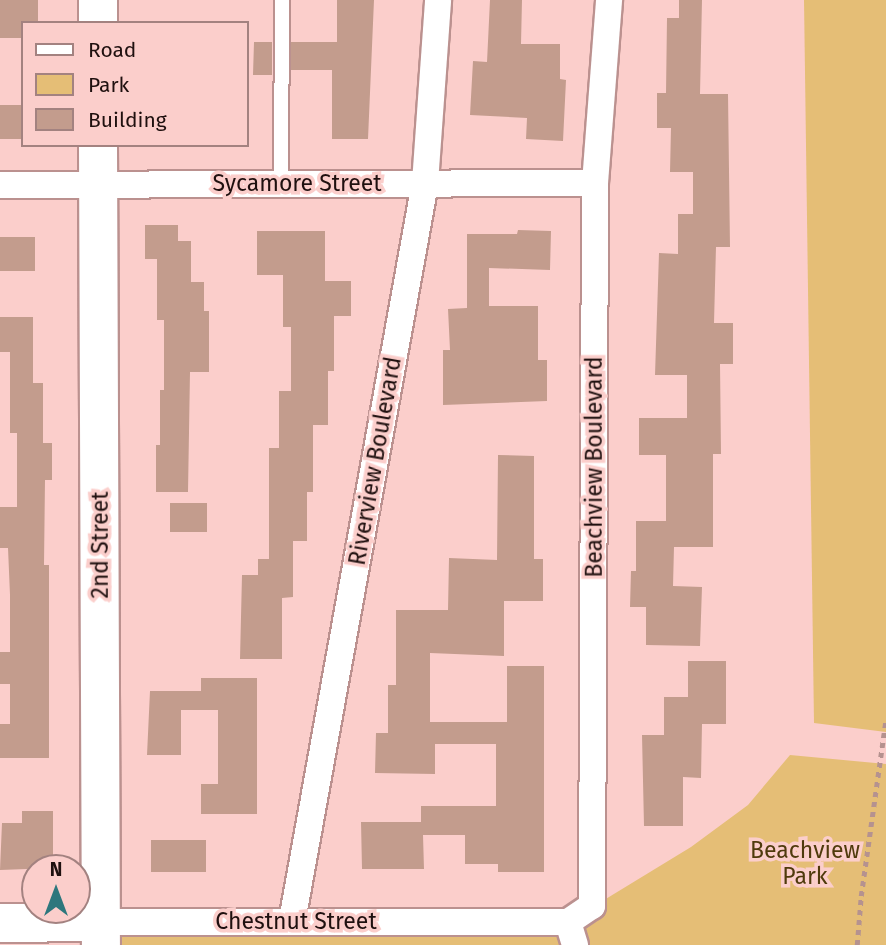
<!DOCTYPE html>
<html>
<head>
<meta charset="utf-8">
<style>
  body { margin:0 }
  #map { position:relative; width:886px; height:945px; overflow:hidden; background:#fbcecb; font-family:"Fira Sans",sans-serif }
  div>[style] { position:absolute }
  .green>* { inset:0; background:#e5be76 }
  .building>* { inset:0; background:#c39c8d }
  .path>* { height:4.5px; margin-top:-2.25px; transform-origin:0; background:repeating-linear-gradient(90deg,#b5928f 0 5px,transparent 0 10px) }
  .roads { filter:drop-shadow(2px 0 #bb918f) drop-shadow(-2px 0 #bb918f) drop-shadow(0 2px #bb918f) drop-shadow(0 -2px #bb918f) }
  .lane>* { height:14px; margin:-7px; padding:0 7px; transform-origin:7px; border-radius:7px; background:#fff }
  .street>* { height:26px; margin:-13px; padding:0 13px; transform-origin:13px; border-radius:13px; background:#fff }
  .secondary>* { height:38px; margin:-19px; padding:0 19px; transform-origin:19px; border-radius:19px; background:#fff }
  span { translate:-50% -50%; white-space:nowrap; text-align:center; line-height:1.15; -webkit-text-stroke:7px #fbcecb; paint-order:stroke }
  .street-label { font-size:23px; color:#1f100f }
  .park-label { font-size:23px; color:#4f3a0c }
  .legend { position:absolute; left:21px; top:21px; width:228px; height:126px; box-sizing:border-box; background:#fbcecb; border:2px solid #a38280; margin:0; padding:9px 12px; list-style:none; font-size:21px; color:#1f100f }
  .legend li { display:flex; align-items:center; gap:14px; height:35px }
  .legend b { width:35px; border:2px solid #a38280 }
  .north { position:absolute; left:21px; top:854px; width:70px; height:70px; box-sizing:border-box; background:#fbcecb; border:2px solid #a38280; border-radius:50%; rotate:0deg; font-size:19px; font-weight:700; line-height:28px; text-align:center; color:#1f100f }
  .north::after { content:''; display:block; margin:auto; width:24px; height:32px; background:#2e777d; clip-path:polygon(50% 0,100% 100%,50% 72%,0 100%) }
</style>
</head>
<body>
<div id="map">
  <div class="green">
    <div style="clip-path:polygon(804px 0,886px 0,886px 732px,814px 723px)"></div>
    <div style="clip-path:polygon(790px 755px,886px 764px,886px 945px,101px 945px,101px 922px,568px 922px,691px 847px,748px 805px)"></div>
  </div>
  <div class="building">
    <div style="clip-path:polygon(0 0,38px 0,38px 23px,23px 23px,23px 38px,0 38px)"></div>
    <div style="clip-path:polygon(337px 0,374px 0,368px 139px,332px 139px,332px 70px,291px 70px,291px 42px,337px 42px)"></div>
    <div style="clip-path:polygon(490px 0,522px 0,521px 44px,560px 44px,560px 79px,566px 80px,563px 141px,526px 139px,527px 118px,470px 115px,473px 61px,487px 62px)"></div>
    <div style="clip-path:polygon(679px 0,702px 0,700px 94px,728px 94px,730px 247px,716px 247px,714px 323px,733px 323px,733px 364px,720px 364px,721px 454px,713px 454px,713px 547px,674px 547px,673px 586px,702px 587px,700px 646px,646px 645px,646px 607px,630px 607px,631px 571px,636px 571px,636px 521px,666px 521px,666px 455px,639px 455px,639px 418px,687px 418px,687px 375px,655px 375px,659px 253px,678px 254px,678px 214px,693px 214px,693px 172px,670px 172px,671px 128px,657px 128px,657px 93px,666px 93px,667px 18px,679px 18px)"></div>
    <div style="clip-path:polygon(254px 42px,272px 42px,272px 75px,253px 75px)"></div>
    <div style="clip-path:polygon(0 105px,23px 105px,23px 139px,0 139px)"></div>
    <div style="clip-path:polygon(145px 225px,178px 225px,178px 241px,191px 241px,191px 282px,204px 282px,204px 311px,209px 311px,209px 372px,190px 372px,188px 492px,156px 492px,156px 445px,160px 445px,160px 390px,164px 390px,164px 320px,157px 320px,157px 259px,145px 259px)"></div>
    <div style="clip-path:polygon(518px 230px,551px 231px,550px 270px,489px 268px,489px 306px,538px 306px,538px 360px,547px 360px,547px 401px,443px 405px,443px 350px,450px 350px,448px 309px,467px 308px,467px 234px,517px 234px)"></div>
    <div style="clip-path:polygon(257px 231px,325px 231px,325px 281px,351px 281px,351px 316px,334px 316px,334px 371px,328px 371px,328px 425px,313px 425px,313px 492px,307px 492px,307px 541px,293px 541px,293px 597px,282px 598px,282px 659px,240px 659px,242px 575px,258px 575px,258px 559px,269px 559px,269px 448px,279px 448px,279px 391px,291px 391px,291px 327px,283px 327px,283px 275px,257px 275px)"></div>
    <div style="clip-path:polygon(0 237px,35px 237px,35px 271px,0 271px)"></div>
    <div style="clip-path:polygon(0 317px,33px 317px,33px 383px,43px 383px,43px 443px,52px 443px,52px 480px,45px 480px,44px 565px,49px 565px,49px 758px,0 758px,0 724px,10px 724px,10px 684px,0 684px,0 652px,10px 652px,10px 595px,8px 548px,0 548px,0 507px,17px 507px,17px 433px,10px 433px,10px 352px,0 352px)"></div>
    <div style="clip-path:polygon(498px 455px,534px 456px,534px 559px,543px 559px,543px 601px,504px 601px,504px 656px,430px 653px,430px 722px,507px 722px,507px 666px,544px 666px,544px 872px,498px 872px,498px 864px,465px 864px,465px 835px,423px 835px,424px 869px,362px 869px,361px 822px,421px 822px,421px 806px,496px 806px,496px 744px,435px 744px,435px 774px,375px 773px,376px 733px,388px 733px,388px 685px,396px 685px,396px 610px,448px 610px,449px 558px,497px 560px)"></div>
    <div style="clip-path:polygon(170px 503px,207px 503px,207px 532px,170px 532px)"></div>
    <div style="clip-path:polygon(688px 661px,726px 661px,726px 724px,702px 724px,701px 778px,683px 777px,683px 826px,644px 826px,642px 735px,664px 735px,664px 697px,688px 697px)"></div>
    <div style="clip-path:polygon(201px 678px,257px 678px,257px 814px,201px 814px,201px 784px,218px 784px,218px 710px,181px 710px,181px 755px,147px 755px,150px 691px,201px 691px)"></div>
    <div style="clip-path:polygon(22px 811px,53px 811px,53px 868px,0 870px,2px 823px,22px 823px)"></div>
    <div style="clip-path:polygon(151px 840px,206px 840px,206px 872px,151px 872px)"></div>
  </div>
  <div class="path">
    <div style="left:857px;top:945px;width:49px;rotate:-85.3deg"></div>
    <div style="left:861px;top:896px;width:179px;rotate:-82deg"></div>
  </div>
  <div class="roads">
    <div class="lane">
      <div style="left:281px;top:183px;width:183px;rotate:-89.7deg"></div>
    </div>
    <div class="street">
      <div style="left:0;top:185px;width:595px;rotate:-0.19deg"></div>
      <div style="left:292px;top:921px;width:750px;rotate:-79.78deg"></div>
      <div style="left:425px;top:183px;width:183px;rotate:-85.9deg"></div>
      <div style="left:101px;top:922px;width:467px"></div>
      <div style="left:568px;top:922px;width:24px;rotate:73deg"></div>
      <div style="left:568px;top:922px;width:29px;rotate:-34deg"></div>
      <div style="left:592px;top:906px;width:723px;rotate:-89.76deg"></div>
      <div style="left:595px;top:183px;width:184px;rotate:-85.6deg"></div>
    </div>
    <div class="secondary">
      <div style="left:98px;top:0;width:23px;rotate:90deg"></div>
      <div style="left:98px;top:145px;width:800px;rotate:89.79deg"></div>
      <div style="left:0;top:923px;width:101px;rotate:-0.6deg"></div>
    </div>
  </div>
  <div class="street-label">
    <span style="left:297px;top:183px">Sycamore Street</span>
    <span style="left:375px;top:461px;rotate:-80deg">Riverview Boulevard</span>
    <span style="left:594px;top:467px;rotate:-90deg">Beachview Boulevard</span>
    <span style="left:100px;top:545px;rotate:-90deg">2nd Street</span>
    <span style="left:296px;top:921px">Chestnut Street</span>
  </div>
  <div class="park-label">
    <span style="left:805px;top:863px">Beachview<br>Park</span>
  </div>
  <ul class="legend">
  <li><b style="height:9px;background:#fff"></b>Road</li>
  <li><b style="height:19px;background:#e5be76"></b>Park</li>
  <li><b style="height:19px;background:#c39c8d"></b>Building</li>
  </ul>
  <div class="north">N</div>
</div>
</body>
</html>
